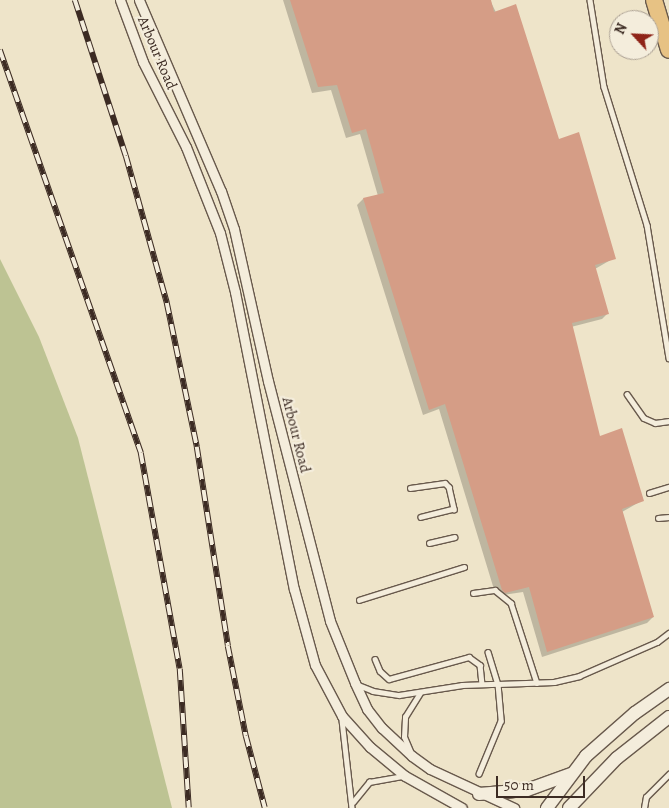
<!DOCTYPE html>
<html>
<head>
<meta charset="utf-8">
<style>
  body { margin:0 }
  #map { position:relative; width:669px; height:808px; overflow:hidden; background:#eee4c9; font-family:Alegreya,serif }
  div>[style] { position:absolute }
  .green>* { inset:0; background:#bdc393 }
  .shadow>* { inset:0; background:#0003 }
  .building>* { inset:0; background:#d59d86 }
  .roads { filter:drop-shadow(1px 0 #68594c) drop-shadow(-1px 0 #68594c) drop-shadow(0 1px #68594c) drop-shadow(0 -1px #68594c) }
  .lane>* { height:4.5px; margin:-2.25px; padding:0 2.25px; transform-origin:2.25px; border-radius:2.25px; background:#f4eddc }
  .street>* { height:9px; margin:-4.5px; padding:0 4.5px; transform-origin:4.5px; border-radius:4.5px; background:#f4eddc }
  .secondary>* { height:12px; margin:-6px; padding:0 6px; transform-origin:6px; border-radius:6px; background:#f4eddc }
  .highway>* { height:16px; margin:-8px; padding:0 8px; transform-origin:8px; border-radius:8px; background:#e7c284 }
  .rail>* { height:5.5px; margin-top:-2.75px; transform-origin:0; background:repeating-linear-gradient(90deg,#f4eddc 0 11px,#3c2b23 0 22px); box-sizing:border-box; border-block:1px solid #3c2b23 }
  span { translate:-50% -50%; white-space:nowrap; text-align:center; line-height:1.15; -webkit-text-stroke:4.5px #f4eddc; paint-order:stroke }
  .street-label { font-size:15px; color:#3c2b23 }
  .north { position:absolute; left:609px; top:10px; width:50px; height:50px; box-sizing:border-box; background:#f4eddc; border:1px solid #aa9f92; border-radius:50%; rotate:295deg; font-size:14px; font-weight:700; line-height:20px; text-align:center; color:#3c2b23 }
  .north::after { content:''; display:block; margin:auto; width:18px; height:22px; background:#8f2418; clip-path:polygon(50% 0,100% 100%,50% 72%,0 100%) }
  .scale { position:absolute; left:496px; top:776px; width:89px; height:22px; box-sizing:border-box; border:2px solid #3c2b23; border-top:0; padding-left:6px; font-size:15px; line-height:18px; white-space:nowrap; color:#3c2b23; -webkit-text-stroke:4px #f4eddc; paint-order:stroke }
</style>
</head>
<body>
<div id="map">
  <div class="green">
    <div style="clip-path:polygon(0 259px,39px 337px,78px 438px,172px 808px,0 808px)"></div>
  </div>
  <div class="shadow">
    <div style="clip-path:polygon(283px 0,490px 0,614px 258px,595px 269px,608px 313px,602px 319px,571px 327px,599px 438px,643px 500px,622px 512px,653px 617px,647px 623px,542px 657px,523px 592px,496px 596px,439px 409px,423px 415px,357px 205px,363px 199px,378px 196px,360px 134px,346px 138px,331px 90px,312px 93px)"></div>
  </div>
  <div class="building">
    <div style="clip-path:polygon(290px 0,491px 0,494px 12px,516px 4px,559px 139px,579px 132px,616px 259px,595px 265px,609px 314px,572px 323px,600px 436px,622px 428px,644px 501px,622px 509px,654px 617px,547px 652px,529px 587px,505px 593px,502px 590px,445px 404px,429px 410px,363px 198px,384px 193px,366px 129px,352px 133px,337px 85px,318px 87px)"></div>
  </div>
  <div class="roads">
    <div class="lane">
      <div style="left:590px;top:0;width:88px;rotate:80.9deg"></div>
      <div style="left:604px;top:87px;width:145px;rotate:72.7deg"></div>
      <div style="left:647px;top:225px;width:135px;rotate:80.6deg"></div>
      <div style="left:627px;top:394px;width:29px;rotate:55deg"></div>
      <div style="left:644px;top:418px;width:12px;rotate:24deg"></div>
      <div style="left:655px;top:423px;width:14px;rotate:-8deg"></div>
      <div style="left:410px;top:488px;width:35px;rotate:-8deg"></div>
      <div style="left:445px;top:483px;width:6px;rotate:45deg"></div>
      <div style="left:449px;top:487px;width:23px;rotate:77deg"></div>
      <div style="left:454px;top:509px;width:34px;rotate:166deg"></div>
      <div style="left:649px;top:493px;width:21px;rotate:-17deg"></div>
      <div style="left:658px;top:518px;width:11px;rotate:-5deg"></div>
      <div style="left:429px;top:543px;width:26px;rotate:-13deg"></div>
      <div style="left:473px;top:593px;width:22px;rotate:-8deg"></div>
      <div style="left:495px;top:590px;width:21px;rotate:39deg"></div>
      <div style="left:511px;top:603px;width:84px;rotate:72deg"></div>
      <div style="left:359px;top:600px;width:110px;rotate:-17.4deg"></div>
      <div style="left:488px;top:652px;width:34px;rotate:73deg"></div>
      <div style="left:498px;top:684px;width:56px;rotate:-2deg"></div>
      <div style="left:554px;top:682px;width:26px;rotate:-13deg"></div>
      <div style="left:579px;top:676px;width:85px;rotate:-23.6deg"></div>
      <div style="left:657px;top:642px;width:15px;rotate:-37deg"></div>
      <div style="left:375px;top:659px;width:13px;rotate:67deg"></div>
      <div style="left:380px;top:671px;width:12px;rotate:42deg"></div>
      <div style="left:389px;top:679px;width:83px;rotate:-15.4deg"></div>
      <div style="left:469px;top:657px;width:14px;rotate:36deg"></div>
      <div style="left:480px;top:665px;width:18px;rotate:84deg"></div>
      <div style="left:356px;top:684px;width:18px;rotate:22deg"></div>
      <div style="left:373px;top:691px;width:26px;rotate:9deg"></div>
      <div style="left:399px;top:695px;width:64px;rotate:-9deg"></div>
      <div style="left:462px;top:685px;width:36px;rotate:-2deg"></div>
      <div style="left:498px;top:684px;width:37px;rotate:85deg"></div>
      <div style="left:501px;top:721px;width:57px;rotate:112.5deg"></div>
      <div style="left:342px;top:720px;width:89px;rotate:83.5deg"></div>
      <div style="left:410px;top:751px;width:15px;rotate:-113deg"></div>
      <div style="left:404px;top:737px;width:20px;rotate:-87deg"></div>
      <div style="left:405px;top:717px;width:28px;rotate:-58deg"></div>
      <div style="left:353px;top:802px;width:26px;rotate:-51deg"></div>
      <div style="left:369px;top:782px;width:36px;rotate:-10deg"></div>
      <div style="left:644px;top:808px;width:11px;rotate:-80deg"></div>
      <div style="left:646px;top:797px;width:33px;rotate:-45deg"></div>
    </div>
    <div class="street">
      <div style="left:120px;top:0;width:66px;rotate:69.6deg"></div>
      <div style="left:143px;top:62px;width:95px;rotate:63.2deg"></div>
      <div style="left:186px;top:147px;width:92px;rotate:68.4deg"></div>
      <div style="left:220px;top:233px;width:61px;rotate:75.7deg"></div>
      <div style="left:235px;top:292px;width:303px;rotate:78.8deg"></div>
      <div style="left:294px;top:589px;width:79px;rotate:74.6deg"></div>
      <div style="left:315px;top:665px;width:58px;rotate:62.1deg"></div>
      <div style="left:342px;top:716px;width:42px;rotate:47.9deg"></div>
      <div style="left:370px;top:747px;width:45px;rotate:39.6deg"></div>
      <div style="left:405px;top:776px;width:65px;rotate:29.3deg"></div>
      <div style="left:139px;top:0;width:208px;rotate:66.8deg"></div>
      <div style="left:221px;top:191px;width:40px;rotate:71.1deg"></div>
      <div style="left:234px;top:229px;width:156px;rotate:77.4deg"></div>
      <div style="left:268px;top:381px;width:248px;rotate:75.5deg"></div>
      <div style="left:330px;top:621px;width:67px;rotate:68deg"></div>
      <div style="left:355px;top:683px;width:29px;rotate:65deg"></div>
      <div style="left:367px;top:709px;width:24px;rotate:52deg"></div>
      <div style="left:382px;top:728px;width:41px;rotate:43deg"></div>
      <div style="left:412px;top:756px;width:22px;rotate:36deg"></div>
      <div style="left:430px;top:769px;width:93px;rotate:24.9deg"></div>
    </div>
    <div class="secondary">
      <div style="left:479px;top:794px;width:48px;rotate:-4.8deg"></div>
      <div style="left:527px;top:790px;width:47px;rotate:-20deg"></div>
      <div style="left:547px;top:808px;width:65px;rotate:-53.1deg"></div>
      <div style="left:586px;top:756px;width:65px;rotate:-41.3deg"></div>
      <div style="left:635px;top:713px;width:42px;rotate:-35.2deg"></div>
      <div style="left:569px;top:808px;width:69px;rotate:-46.2deg"></div>
      <div style="left:617px;top:758px;width:66px;rotate:-38.3deg"></div>
    </div>
    <div class="highway">
      <div style="left:654px;top:0;width:52px;rotate:73.3deg"></div>
    </div>
  </div>
  <div class="rail">
    <div style="left:75px;top:0;width:164px;rotate:71.9deg"></div>
    <div style="left:126px;top:156px;width:153px;rotate:74.4deg"></div>
    <div style="left:167px;top:303px;width:147px;rotate:78.2deg"></div>
    <div style="left:197px;top:447px;width:201px;rotate:81.1deg"></div>
    <div style="left:228px;top:646px;width:92px;rotate:78.7deg"></div>
    <div style="left:246px;top:736px;width:74px;rotate:75.2deg"></div>
    <div style="left:0;top:50px;width:427px;rotate:70.7deg"></div>
    <div style="left:141px;top:453px;width:219px;rotate:79.8deg"></div>
    <div style="left:180px;top:669px;width:139px;rotate:86.3deg"></div>
  </div>
  <div class="street-label">
    <span style="left:157px;top:53px;rotate:67deg">Arbour Road</span>
    <span style="left:296px;top:435px;rotate:76deg">Arbour Road</span>
  </div>
  <div class="north">N</div>
  <div class="scale">50 m</div>
</div>
</body>
</html>
